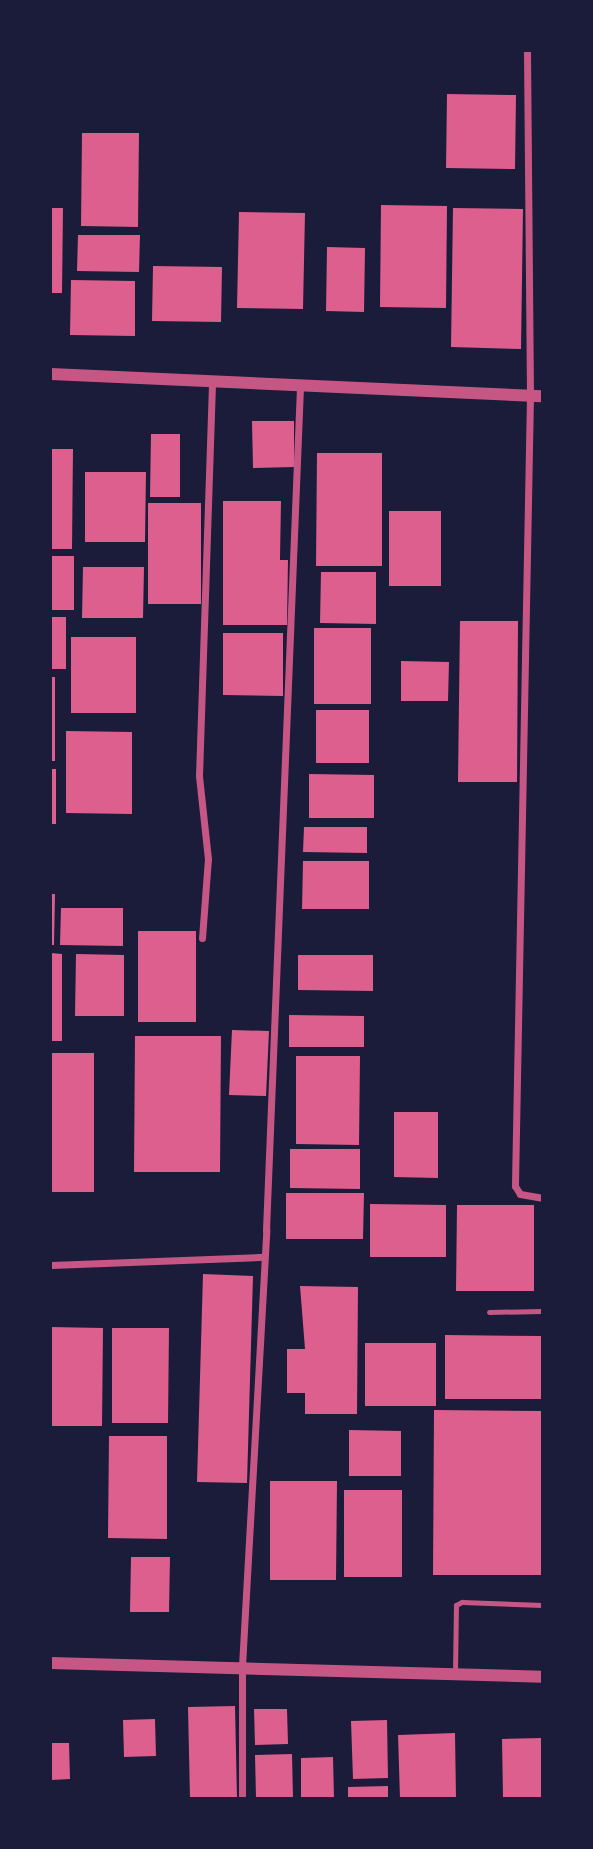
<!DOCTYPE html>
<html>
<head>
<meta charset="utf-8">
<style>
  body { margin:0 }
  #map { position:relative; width:593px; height:1849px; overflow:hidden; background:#1b1b3a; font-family:Overpass,sans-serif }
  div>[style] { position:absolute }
  .building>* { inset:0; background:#dd5f8e }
  .service>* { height:5px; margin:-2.5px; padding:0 2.5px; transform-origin:2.5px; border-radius:2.5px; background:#c65784 }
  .minor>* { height:7px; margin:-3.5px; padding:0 3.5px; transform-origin:3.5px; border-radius:3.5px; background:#c65784 }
  .tertiary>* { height:12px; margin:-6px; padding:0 6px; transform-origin:6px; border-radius:6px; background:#c65784 }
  span { translate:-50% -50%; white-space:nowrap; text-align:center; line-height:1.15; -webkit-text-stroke:5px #1b1b3a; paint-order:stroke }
  .frame { position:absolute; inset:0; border:52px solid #1b1b3a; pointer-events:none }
</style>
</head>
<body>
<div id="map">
  <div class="building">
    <div style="clip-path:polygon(447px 94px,516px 95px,515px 169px,446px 168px)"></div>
    <div style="clip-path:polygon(82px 133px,139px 133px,138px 227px,81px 226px)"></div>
    <div style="clip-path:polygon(381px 205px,447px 206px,446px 308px,380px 307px)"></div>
    <div style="clip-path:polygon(51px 208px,63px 208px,62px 293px,51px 293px)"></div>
    <div style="clip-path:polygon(453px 208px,523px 209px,521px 349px,451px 347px)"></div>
    <div style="clip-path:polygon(239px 212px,305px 213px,303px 309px,237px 308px)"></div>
    <div style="clip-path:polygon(78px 235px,140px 235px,139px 272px,77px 271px)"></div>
    <div style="clip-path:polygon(327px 247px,365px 248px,364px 312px,326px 311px)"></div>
    <div style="clip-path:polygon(153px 266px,222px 267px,221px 322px,152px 321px)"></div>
    <div style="clip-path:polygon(71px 280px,135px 281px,135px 336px,70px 335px)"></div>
    <div style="clip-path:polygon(252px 421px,294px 421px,294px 467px,253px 468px)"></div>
    <div style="clip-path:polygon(151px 434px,180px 434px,180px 497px,150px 497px)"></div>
    <div style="clip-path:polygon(51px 449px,73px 449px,72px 549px,51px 549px)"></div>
    <div style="clip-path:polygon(317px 453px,382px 453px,382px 566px,316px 566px)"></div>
    <div style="clip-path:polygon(85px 472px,146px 472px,145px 542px,85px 542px)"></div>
    <div style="clip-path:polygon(223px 501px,281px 501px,280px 560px,288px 560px,287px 625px,223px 625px)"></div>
    <div style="clip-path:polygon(148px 503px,201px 503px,201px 604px,148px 604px)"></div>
    <div style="clip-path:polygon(389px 511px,441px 511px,441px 586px,389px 586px)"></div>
    <div style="clip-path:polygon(51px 556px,74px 556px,74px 610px,51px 610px)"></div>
    <div style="clip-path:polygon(83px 567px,144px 567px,143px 618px,82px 618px)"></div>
    <div style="clip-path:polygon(321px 572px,376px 572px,376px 624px,320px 623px)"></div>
    <div style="clip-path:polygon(51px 617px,66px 617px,66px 669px,51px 669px)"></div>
    <div style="clip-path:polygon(460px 621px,518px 621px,517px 782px,458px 782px)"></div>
    <div style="clip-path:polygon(314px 628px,371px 628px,371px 704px,314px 704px)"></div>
    <div style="clip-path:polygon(223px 633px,283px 633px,283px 696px,223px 695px)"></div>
    <div style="clip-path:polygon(71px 637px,136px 637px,136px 713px,71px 713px)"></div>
    <div style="clip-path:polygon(401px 661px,449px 662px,448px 701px,401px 701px)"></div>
    <div style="clip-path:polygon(51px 677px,55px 677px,55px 761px,51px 761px)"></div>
    <div style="clip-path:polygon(316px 710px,369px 710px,369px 763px,316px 763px)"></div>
    <div style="clip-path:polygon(66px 731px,132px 732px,132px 814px,66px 813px)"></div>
    <div style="clip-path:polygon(51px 769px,56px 769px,56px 824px,51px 824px)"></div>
    <div style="clip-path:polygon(309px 774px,374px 775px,374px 818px,309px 818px)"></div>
    <div style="clip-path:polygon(304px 827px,367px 827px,367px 853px,303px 852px)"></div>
    <div style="clip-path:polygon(303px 861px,369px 861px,369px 909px,302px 909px)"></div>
    <div style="clip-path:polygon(51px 894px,55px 894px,54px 945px,51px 945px)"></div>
    <div style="clip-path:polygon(61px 908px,123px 908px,123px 946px,60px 945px)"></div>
    <div style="clip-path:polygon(138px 931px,196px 931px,196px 1022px,138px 1022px)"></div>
    <div style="clip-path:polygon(51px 953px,62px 954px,62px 1041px,51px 1041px)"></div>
    <div style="clip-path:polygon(76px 954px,124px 955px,124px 1016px,75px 1016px)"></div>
    <div style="clip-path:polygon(298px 955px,373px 955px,373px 991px,298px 990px)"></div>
    <div style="clip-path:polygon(289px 1015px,364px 1016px,364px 1047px,289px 1047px)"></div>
    <div style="clip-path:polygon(232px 1030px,269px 1031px,266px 1096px,229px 1095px)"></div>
    <div style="clip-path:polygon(135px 1036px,221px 1036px,220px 1172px,134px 1172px)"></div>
    <div style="clip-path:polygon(51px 1053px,94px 1053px,94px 1192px,51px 1192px)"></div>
    <div style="clip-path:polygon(296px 1056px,360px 1056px,359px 1145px,296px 1144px)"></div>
    <div style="clip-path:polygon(394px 1112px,438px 1112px,438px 1178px,394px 1177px)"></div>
    <div style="clip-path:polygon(290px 1149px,360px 1149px,360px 1189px,290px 1188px)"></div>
    <div style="clip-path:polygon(286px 1193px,364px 1193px,363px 1239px,286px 1239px)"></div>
    <div style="clip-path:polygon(370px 1204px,446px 1205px,446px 1257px,370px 1257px)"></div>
    <div style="clip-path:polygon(457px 1205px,534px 1205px,534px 1291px,456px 1291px)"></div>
    <div style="clip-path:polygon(203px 1274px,253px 1276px,247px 1483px,197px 1482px)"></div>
    <div style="clip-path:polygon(300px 1286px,358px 1287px,357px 1414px,305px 1414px,305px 1393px,287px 1393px,287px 1349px,305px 1349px)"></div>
    <div style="clip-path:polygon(51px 1327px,103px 1328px,102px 1426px,51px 1426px)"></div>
    <div style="clip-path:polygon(112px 1328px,169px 1328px,168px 1423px,112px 1423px)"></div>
    <div style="clip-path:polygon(445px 1335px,542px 1336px,542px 1399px,445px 1399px)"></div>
    <div style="clip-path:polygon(365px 1343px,436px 1343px,436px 1406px,365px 1406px)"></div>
    <div style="clip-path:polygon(434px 1410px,542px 1411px,542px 1575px,433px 1575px)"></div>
    <div style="clip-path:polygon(349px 1430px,401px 1431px,401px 1476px,349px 1476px)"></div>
    <div style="clip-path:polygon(109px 1436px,167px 1436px,167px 1539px,108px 1538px)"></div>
    <div style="clip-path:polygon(270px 1481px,337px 1481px,336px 1580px,270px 1580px)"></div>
    <div style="clip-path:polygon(344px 1490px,402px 1490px,402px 1577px,344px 1577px)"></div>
    <div style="clip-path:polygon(131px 1557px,170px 1557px,169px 1612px,130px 1612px)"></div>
    <div style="clip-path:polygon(235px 1706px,237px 1798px,190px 1798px,188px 1707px)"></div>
    <div style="clip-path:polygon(254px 1709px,287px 1709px,288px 1744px,255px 1745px)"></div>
    <div style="clip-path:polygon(155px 1719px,156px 1756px,124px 1757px,123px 1720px)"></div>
    <div style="clip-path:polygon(387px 1720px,388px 1778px,353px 1779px,351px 1721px)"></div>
    <div style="clip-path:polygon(455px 1733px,456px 1798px,400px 1798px,398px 1735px)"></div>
    <div style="clip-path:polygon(542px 1738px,542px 1798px,503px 1798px,502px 1739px)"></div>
    <div style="clip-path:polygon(51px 1743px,69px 1743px,70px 1779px,51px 1780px)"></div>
    <div style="clip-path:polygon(292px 1754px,293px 1798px,256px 1798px,255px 1755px)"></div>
    <div style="clip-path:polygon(333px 1757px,334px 1798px,301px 1798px,301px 1758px)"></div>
    <div style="clip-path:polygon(388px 1786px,388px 1798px,348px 1798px,348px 1787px)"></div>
  </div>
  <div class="service">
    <div style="left:489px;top:1312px;width:53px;rotate:-1.1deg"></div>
    <div style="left:455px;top:1674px;width:69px;rotate:-89.2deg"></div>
    <div style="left:456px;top:1605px;width:7px;rotate:-27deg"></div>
    <div style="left:462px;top:1602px;width:80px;rotate:2.1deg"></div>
  </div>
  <div class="minor">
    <div style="left:527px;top:51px;width:345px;rotate:89.5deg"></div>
    <div style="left:530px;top:396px;width:790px;rotate:91.09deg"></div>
    <div style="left:515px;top:1186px;width:9px;rotate:58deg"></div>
    <div style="left:520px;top:1194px;width:22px;rotate:10deg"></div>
    <div style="left:202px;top:938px;width:79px;rotate:-85.7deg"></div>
    <div style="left:208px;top:859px;width:83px;rotate:-96.2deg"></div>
    <div style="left:199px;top:776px;width:393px;rotate:-88.1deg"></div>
    <div style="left:51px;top:1265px;width:213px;rotate:-2.2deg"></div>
    <div style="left:242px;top:1798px;width:132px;rotate:-90deg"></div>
    <div style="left:242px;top:1666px;width:437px;rotate:-86.8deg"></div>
    <div style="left:266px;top:1230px;width:844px;rotate:-87.69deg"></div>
  </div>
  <div class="tertiary">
    <div style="left:51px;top:374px;width:491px;rotate:2.6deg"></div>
    <div style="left:51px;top:1663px;width:491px;rotate:1.6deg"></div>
  </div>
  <div class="frame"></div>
</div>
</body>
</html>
